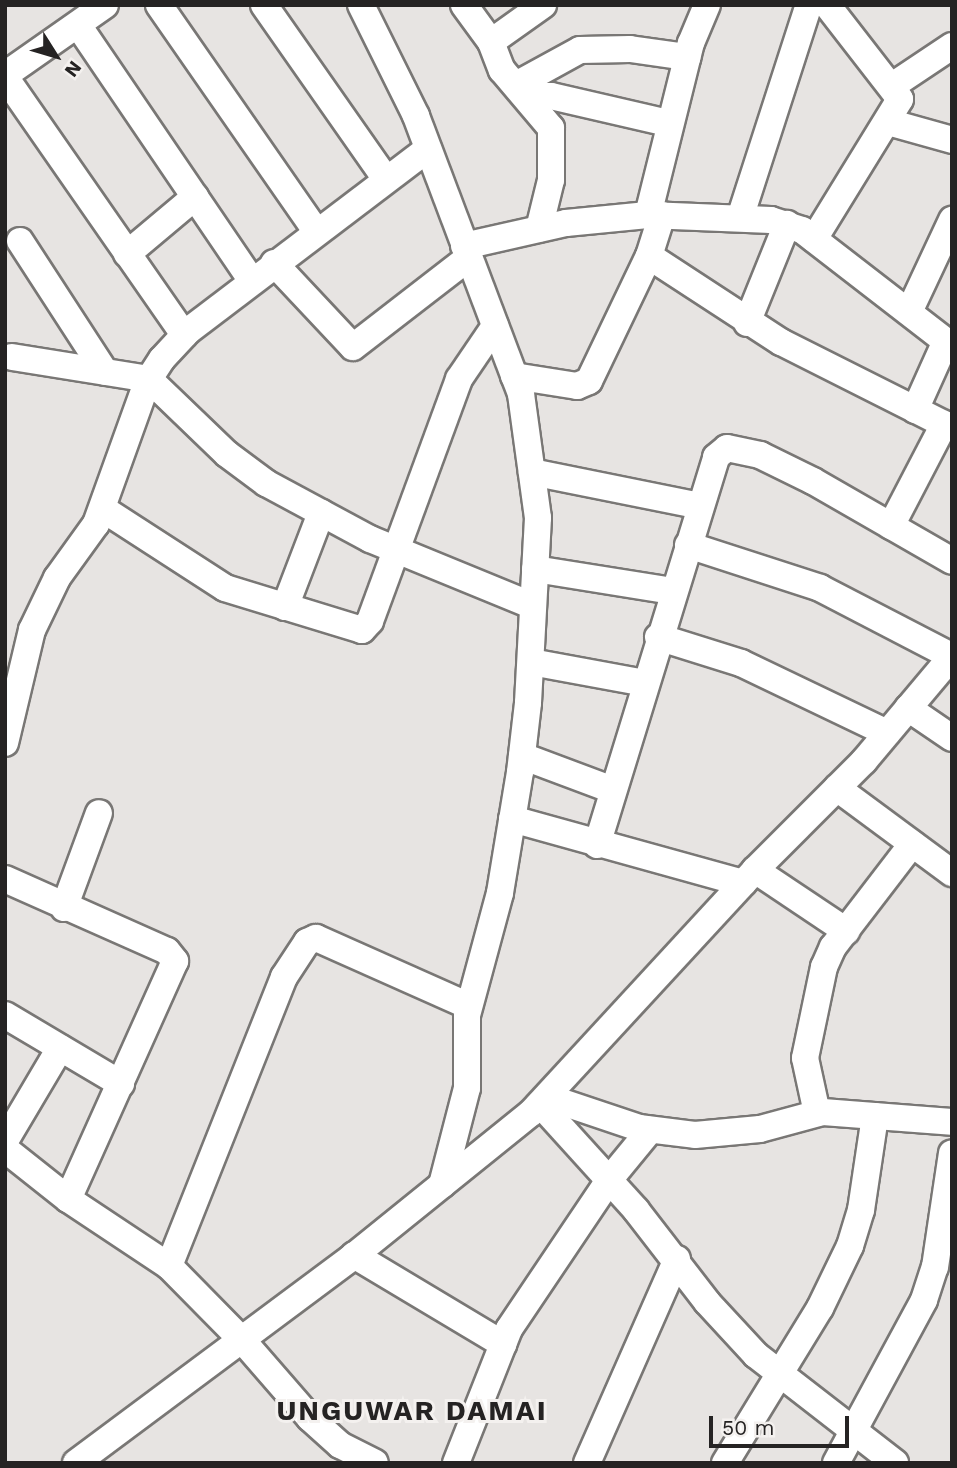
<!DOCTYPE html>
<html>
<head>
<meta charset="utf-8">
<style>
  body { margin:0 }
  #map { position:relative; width:957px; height:1468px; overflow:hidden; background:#e7e4e2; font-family:"Work Sans",sans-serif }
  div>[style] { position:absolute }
  .roads { filter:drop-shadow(2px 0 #797775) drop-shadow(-2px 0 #797775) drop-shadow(0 2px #797775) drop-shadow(0 -2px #797775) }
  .minor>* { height:26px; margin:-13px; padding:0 13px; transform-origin:13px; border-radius:13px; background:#fff }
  span { translate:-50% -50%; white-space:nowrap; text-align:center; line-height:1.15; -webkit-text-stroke:6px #f4f1ef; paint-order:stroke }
  .district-label { font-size:28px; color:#252323; font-weight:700; letter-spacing:2px }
  .frame { position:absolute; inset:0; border:7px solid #252323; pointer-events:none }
  .north { position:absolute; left:21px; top:21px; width:70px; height:70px; -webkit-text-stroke:5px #f4f1ef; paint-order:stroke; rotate:127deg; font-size:19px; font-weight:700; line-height:28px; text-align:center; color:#252323 }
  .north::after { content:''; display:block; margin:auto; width:24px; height:32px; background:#252323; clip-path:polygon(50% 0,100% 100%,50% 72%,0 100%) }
  .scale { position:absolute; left:709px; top:1416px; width:140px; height:32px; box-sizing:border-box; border:4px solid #252323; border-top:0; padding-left:9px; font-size:21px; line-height:24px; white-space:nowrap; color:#252323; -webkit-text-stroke:5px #f4f1ef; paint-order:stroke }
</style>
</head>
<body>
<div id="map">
  <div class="roads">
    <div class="minor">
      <div style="left:159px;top:5px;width:275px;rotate:55.2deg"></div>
      <div style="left:264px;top:5px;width:213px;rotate:55deg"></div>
      <div style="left:361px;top:5px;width:124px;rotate:63.6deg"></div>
      <div style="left:416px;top:116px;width:297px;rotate:69.3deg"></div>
      <div style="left:521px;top:394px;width:125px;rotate:82.2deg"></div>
      <div style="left:538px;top:518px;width:185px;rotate:93.1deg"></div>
      <div style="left:528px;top:703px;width:69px;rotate:96.6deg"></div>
      <div style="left:520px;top:772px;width:123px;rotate:99.4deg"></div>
      <div style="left:500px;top:893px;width:126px;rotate:105.1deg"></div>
      <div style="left:467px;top:1015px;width:73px;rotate:90deg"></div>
      <div style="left:467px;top:1088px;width:100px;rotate:104.5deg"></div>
      <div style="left:464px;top:5px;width:46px;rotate:53.9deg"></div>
      <div style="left:491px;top:42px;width:30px;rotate:69deg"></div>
      <div style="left:502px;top:70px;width:76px;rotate:49.8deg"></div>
      <div style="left:551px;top:128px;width:52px;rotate:90deg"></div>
      <div style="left:551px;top:180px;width:50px;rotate:103.8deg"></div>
      <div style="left:78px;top:25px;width:310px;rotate:55.8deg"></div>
      <div style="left:491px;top:42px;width:64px;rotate:-35.4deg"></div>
      <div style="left:5px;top:75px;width:122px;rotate:-35deg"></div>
      <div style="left:5px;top:77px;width:314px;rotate:55.2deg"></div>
      <div style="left:516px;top:85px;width:73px;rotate:-28.7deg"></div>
      <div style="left:580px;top:50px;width:50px;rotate:-1.1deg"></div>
      <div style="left:630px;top:49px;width:58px;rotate:8deg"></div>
      <div style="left:892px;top:86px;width:72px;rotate:-33.7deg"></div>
      <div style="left:526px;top:96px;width:25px"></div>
      <div style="left:551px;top:96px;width:120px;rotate:13deg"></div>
      <div style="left:888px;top:122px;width:66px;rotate:15.7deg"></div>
      <div style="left:648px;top:215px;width:177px;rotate:-76deg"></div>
      <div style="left:691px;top:43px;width:41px;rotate:-67.2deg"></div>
      <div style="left:740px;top:218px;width:224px;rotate:-72.1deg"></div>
      <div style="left:814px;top:239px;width:164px;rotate:-58.4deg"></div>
      <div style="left:900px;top:99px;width:119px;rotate:-127.8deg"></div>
      <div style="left:20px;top:241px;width:156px;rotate:57deg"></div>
      <div style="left:464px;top:246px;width:105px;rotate:-12.7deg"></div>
      <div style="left:566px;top:223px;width:82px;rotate:-5.6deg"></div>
      <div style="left:648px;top:215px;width:123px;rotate:2.3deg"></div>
      <div style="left:771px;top:220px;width:33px;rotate:18deg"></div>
      <div style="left:802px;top:230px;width:190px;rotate:37.7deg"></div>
      <div style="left:127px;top:254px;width:89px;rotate:-40deg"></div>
      <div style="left:649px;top:256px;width:158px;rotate:33.1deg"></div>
      <div style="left:781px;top:342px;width:191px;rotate:26.7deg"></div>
      <div style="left:274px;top:263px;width:115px;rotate:46.8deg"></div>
      <div style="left:353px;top:347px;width:145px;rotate:-37.7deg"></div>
      <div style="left:909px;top:312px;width:102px;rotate:-64.9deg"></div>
      <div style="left:747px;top:323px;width:107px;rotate:-68deg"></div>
      <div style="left:12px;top:357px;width:139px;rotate:9.1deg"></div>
      <div style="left:149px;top:379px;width:108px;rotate:43.9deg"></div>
      <div style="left:227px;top:454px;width:49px;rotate:36.6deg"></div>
      <div style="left:266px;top:483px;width:118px;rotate:28.3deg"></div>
      <div style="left:370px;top:539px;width:176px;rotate:22.3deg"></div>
      <div style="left:514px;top:376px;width:64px;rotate:9deg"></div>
      <div style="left:577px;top:386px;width:13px;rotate:-23deg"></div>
      <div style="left:589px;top:381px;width:139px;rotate:-64.4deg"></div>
      <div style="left:649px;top:256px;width:43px;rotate:-72.4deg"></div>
      <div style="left:915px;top:410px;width:76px;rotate:-65.8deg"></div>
      <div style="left:532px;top:472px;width:171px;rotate:11.4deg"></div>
      <div style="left:103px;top:509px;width:145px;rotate:32.9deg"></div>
      <div style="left:225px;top:588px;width:143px;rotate:17deg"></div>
      <div style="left:362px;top:630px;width:12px;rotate:-48deg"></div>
      <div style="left:370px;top:621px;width:258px;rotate:-69.8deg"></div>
      <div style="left:459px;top:379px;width:64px;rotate:-55.8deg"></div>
      <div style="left:891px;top:526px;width:115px;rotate:-62.5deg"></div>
      <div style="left:688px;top:545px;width:139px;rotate:18deg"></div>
      <div style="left:820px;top:588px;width:148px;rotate:27.4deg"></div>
      <div style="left:535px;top:569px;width:140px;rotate:9.1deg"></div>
      <div style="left:285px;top:607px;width:101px;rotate:-69deg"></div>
      <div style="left:658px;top:637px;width:87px;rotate:17.4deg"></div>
      <div style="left:741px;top:663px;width:162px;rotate:25.6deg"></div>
      <div style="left:531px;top:662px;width:116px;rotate:10.4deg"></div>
      <div style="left:908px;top:708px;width:53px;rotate:34.3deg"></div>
      <div style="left:5px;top:743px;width:116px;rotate:-76.6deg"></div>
      <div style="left:32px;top:630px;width:58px;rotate:-64.3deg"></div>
      <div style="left:57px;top:578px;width:67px;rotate:-54.2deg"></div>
      <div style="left:96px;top:524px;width:151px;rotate:-70.2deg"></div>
      <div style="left:147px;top:382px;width:27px;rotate:-57deg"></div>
      <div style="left:162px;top:359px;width:38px;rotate:-47deg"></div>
      <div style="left:188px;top:331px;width:301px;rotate:-37.2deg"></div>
      <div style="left:522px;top:756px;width:97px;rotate:20.5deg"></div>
      <div style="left:837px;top:788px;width:143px;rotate:36.5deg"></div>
      <div style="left:512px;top:819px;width:240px;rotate:15.5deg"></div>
      <div style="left:597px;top:845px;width:406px;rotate:-72.9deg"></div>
      <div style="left:716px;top:457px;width:14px;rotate:-39deg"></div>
      <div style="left:727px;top:448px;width:34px;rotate:12deg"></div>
      <div style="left:760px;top:455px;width:59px;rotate:26.1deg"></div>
      <div style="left:813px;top:481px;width:160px;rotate:29.9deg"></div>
      <div style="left:755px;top:870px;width:110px;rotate:33.8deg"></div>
      <div style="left:5px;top:879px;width:177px;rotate:24deg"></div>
      <div style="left:167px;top:951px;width:13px;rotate:51deg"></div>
      <div style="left:175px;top:961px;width:261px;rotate:114.2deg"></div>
      <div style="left:64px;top:908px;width:101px;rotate:-69.8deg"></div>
      <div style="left:5px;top:1015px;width:135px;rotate:30.7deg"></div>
      <div style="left:547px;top:1097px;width:97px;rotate:18.6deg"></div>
      <div style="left:639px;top:1128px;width:56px;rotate:7.1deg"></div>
      <div style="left:695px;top:1135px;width:65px;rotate:-5.3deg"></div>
      <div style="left:760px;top:1129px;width:65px;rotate:-15.1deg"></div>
      <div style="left:823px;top:1112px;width:129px;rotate:4.4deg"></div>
      <div style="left:540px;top:1104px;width:143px;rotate:47.8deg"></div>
      <div style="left:636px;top:1210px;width:116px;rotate:52.3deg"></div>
      <div style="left:707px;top:1302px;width:72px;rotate:47.2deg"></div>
      <div style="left:756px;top:1355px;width:176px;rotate:37.8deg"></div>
      <div style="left:817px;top:1113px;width:56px;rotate:-102.3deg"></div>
      <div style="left:805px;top:1058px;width:93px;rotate:-78.2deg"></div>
      <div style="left:824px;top:967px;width:22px;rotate:-66deg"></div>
      <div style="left:833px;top:947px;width:130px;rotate:-52.5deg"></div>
      <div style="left:5px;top:1141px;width:108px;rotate:-59.4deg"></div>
      <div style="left:5px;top:1149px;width:80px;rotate:38.4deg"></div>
      <div style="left:68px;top:1199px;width:121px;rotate:33.6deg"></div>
      <div style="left:169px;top:1266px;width:105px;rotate:45.4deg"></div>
      <div style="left:243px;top:1341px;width:102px;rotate:49deg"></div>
      <div style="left:310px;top:1418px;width:40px;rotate:42deg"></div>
      <div style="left:340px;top:1445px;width:39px;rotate:27deg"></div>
      <div style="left:354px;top:1255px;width:174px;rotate:30.9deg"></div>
      <div style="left:169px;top:1266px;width:311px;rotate:-68.3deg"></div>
      <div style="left:284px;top:977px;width:42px;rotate:-56.7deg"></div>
      <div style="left:307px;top:942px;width:10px;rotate:-24deg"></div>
      <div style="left:316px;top:938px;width:167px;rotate:24deg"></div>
      <div style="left:76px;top:1463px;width:342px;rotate:-36.7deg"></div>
      <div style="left:350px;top:1259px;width:233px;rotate:-38.9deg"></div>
      <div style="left:531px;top:1113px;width:330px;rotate:-47.3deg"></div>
      <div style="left:755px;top:870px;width:154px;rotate:-45deg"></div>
      <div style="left:864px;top:761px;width:137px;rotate:-50deg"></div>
      <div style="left:456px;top:1463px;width:144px;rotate:-68.4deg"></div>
      <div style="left:509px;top:1329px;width:179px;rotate:-56.1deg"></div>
      <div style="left:609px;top:1180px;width:65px;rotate:-50.6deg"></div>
      <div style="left:587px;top:1463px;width:223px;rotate:-66.2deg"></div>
      <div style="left:725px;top:1463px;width:182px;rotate:-58.5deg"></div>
      <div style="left:820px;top:1308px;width:69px;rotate:-64.2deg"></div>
      <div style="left:850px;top:1246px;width:38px;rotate:-73deg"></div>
      <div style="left:861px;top:1210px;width:95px;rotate:-81.5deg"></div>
      <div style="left:836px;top:1463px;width:185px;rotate:-61.6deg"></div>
      <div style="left:924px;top:1300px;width:35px;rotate:-72deg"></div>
      <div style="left:935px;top:1267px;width:115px;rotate:-81.5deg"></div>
    </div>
  </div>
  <div class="district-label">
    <span style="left:412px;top:1411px">UNGUWAR DAMAI</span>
  </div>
  <div class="frame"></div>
  <div class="north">N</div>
  <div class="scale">50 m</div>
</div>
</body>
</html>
